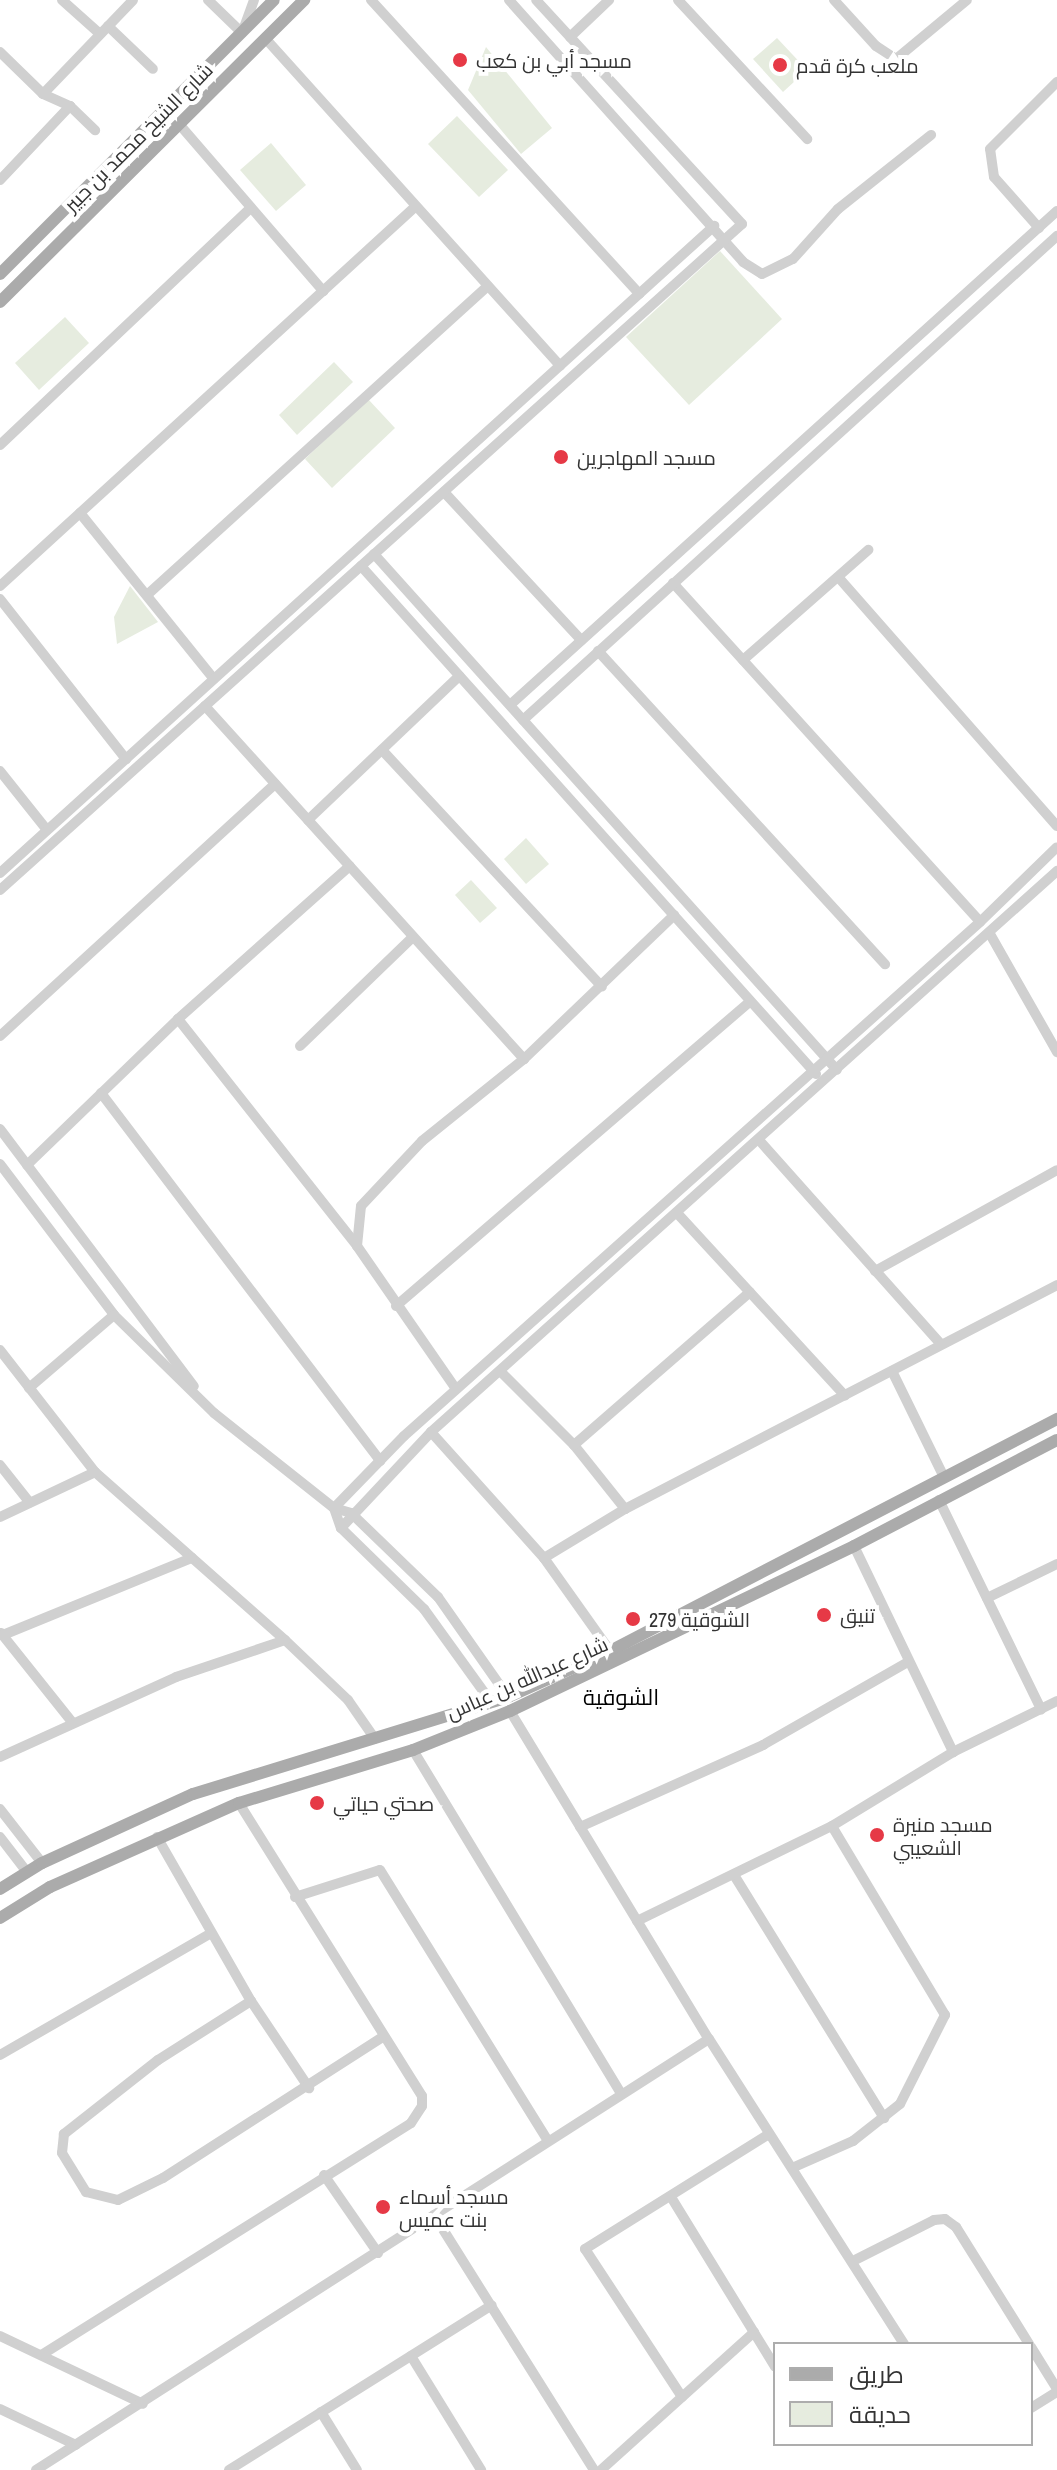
<!DOCTYPE html>
<html>
<head>
<meta charset="utf-8">
<style>
  body { margin:0 }
  #map { position:relative; width:1057px; height:2470px; overflow:hidden; background:#fff; font-family:"Archivo Narrow",Cairo,sans-serif }
  div>[style] { position:absolute }
  .green>* { inset:0; background:#e6ecdf }
  .minor>* { height:10px; margin:-5px; padding:0 5px; transform-origin:5px; border-radius:5px; background:#d0d0d0 }
  .major>* { height:12px; margin:-6px; padding:0 6px; transform-origin:6px; border-radius:6px; background:#ababab }
  .dots>* { width:22px; height:22px; translate:-50% -50%; box-sizing:border-box; border:4px solid #fff; border-radius:50% }
  span { translate:-50% -50%; white-space:nowrap; text-align:center; line-height:1.15; -webkit-text-stroke:8px #fff; paint-order:stroke }
  .poi-label { font-size:20px; color:#333 }
  .left { translate:0 -50%; text-align:left }
  .street-label { font-size:20px; color:#333 }
  .neighbourhood-label { font-size:22px; color:#000 }
  .legend { position:absolute; left:773px; top:2342px; width:260px; height:104px; box-sizing:border-box; background:#fff; border:2px solid #adadad; margin:0; padding:10px 14px; list-style:none; font-size:24px; color:#333 }
  .legend li { display:flex; align-items:center; gap:16px; height:40px }
  .legend b { width:40px; border:2px solid #adadad }
</style>
</head>
<body>
<div id="map">
  <div class="green">
    <div style="clip-path:polygon(777px 38px,807px 70px,783px 92px,753px 59px)"></div>
    <div style="clip-path:polygon(486px 47px,552px 128px,521px 154px,468px 90px)"></div>
    <div style="clip-path:polygon(457px 116px,508px 170px,479px 197px,428px 144px)"></div>
    <div style="clip-path:polygon(271px 143px,306px 185px,276px 211px,240px 170px)"></div>
    <div style="clip-path:polygon(720px 251px,782px 319px,689px 405px,626px 337px)"></div>
    <div style="clip-path:polygon(65px 317px,89px 343px,39px 390px,15px 363px)"></div>
    <div style="clip-path:polygon(334px 362px,353px 382px,297px 435px,279px 415px)"></div>
    <div style="clip-path:polygon(368px 399px,395px 428px,332px 488px,305px 459px)"></div>
    <div style="clip-path:polygon(130px 586px,158px 622px,117px 644px,114px 617px)"></div>
    <div style="clip-path:polygon(526px 838px,549px 864px,526px 884px,504px 859px)"></div>
    <div style="clip-path:polygon(471px 880px,497px 908px,480px 923px,455px 895px)"></div>
  </div>
  <div class="minor">
    <div style="left:62px;top:0;width:51px;rotate:41.8deg"></div>
    <div style="left:208px;top:0;width:47px;rotate:44.1deg"></div>
    <div style="left:242px;top:33px;width:35px;rotate:-70deg"></div>
    <div style="left:371px;top:0;width:398px;rotate:47.6deg"></div>
    <div style="left:509px;top:0;width:351px;rotate:48.2deg"></div>
    <div style="left:743px;top:262px;width:22px;rotate:32deg"></div>
    <div style="left:762px;top:274px;width:34px;rotate:-26deg"></div>
    <div style="left:793px;top:259px;width:67px;rotate:-48deg"></div>
    <div style="left:838px;top:209px;width:119px;rotate:-38.5deg"></div>
    <div style="left:678px;top:0;width:190px;rotate:47.1deg"></div>
    <div style="left:834px;top:0;width:62px;rotate:47.6deg"></div>
    <div style="left:876px;top:46px;width:24px;rotate:33deg"></div>
    <div style="left:896px;top:59px;width:92px;rotate:-39.7deg"></div>
    <div style="left:108px;top:26px;width:62px;rotate:43.7deg"></div>
    <div style="left:570px;top:37px;width:54px;rotate:-43.5deg"></div>
    <div style="left:265px;top:38px;width:441px;rotate:48deg"></div>
    <div style="left:0;top:52px;width:60px;rotate:44.3deg"></div>
    <div style="left:43px;top:94px;width:30px;rotate:24deg"></div>
    <div style="left:70px;top:106px;width:35px;rotate:44deg"></div>
    <div style="left:43px;top:94px;width:130px;rotate:-46.2deg"></div>
    <div style="left:179px;top:124px;width:221px;rotate:49.2deg"></div>
    <div style="left:0;top:180px;width:102px;rotate:-46.6deg"></div>
    <div style="left:1039px;top:228px;width:68px;rotate:-131.4deg"></div>
    <div style="left:994px;top:177px;width:28px;rotate:-98deg"></div>
    <div style="left:990px;top:149px;width:95px;rotate:-45deg"></div>
    <div style="left:0;top:445px;width:345px;rotate:-43.4deg"></div>
    <div style="left:444px;top:492px;width:202px;rotate:47.2deg"></div>
    <div style="left:80px;top:513px;width:213px;rotate:51.1deg"></div>
    <div style="left:374px;top:554px;width:693px;rotate:48.1deg"></div>
    <div style="left:361px;top:566px;width:682px;rotate:48.15deg"></div>
    <div style="left:839px;top:578px;width:330px;rotate:48.7deg"></div>
    <div style="left:673px;top:583px;width:457px;rotate:47.8deg"></div>
    <div style="left:0;top:586px;width:563px;rotate:-42.41deg"></div>
    <div style="left:147px;top:595px;width:460px;rotate:-42.2deg"></div>
    <div style="left:0;top:599px;width:204px;rotate:51.8deg"></div>
    <div style="left:598px;top:651px;width:425px;rotate:47.5deg"></div>
    <div style="left:743px;top:660px;width:167px;rotate:-41.3deg"></div>
    <div style="left:510px;top:705px;width:737px;rotate:-42.09deg"></div>
    <div style="left:205px;top:706px;width:476px;rotate:47.9deg"></div>
    <div style="left:523px;top:720px;width:721px;rotate:-42.19deg"></div>
    <div style="left:382px;top:750px;width:323px;rotate:47.1deg"></div>
    <div style="left:0;top:771px;width:75px;rotate:51.5deg"></div>
    <div style="left:308px;top:820px;width:209px;rotate:-43.6deg"></div>
    <div style="left:0;top:873px;width:964px;rotate:-42.18deg"></div>
    <div style="left:0;top:890px;width:997px;rotate:-41.91deg"></div>
    <div style="left:742px;top:224px;width:304px;rotate:-132.6deg"></div>
    <div style="left:990px;top:934px;width:136px;rotate:60.4deg"></div>
    <div style="left:178px;top:1019px;width:289px;rotate:51.7deg"></div>
    <div style="left:0;top:1036px;width:373px;rotate:-42.5deg"></div>
    <div style="left:300px;top:1046px;width:156px;rotate:-44deg"></div>
    <div style="left:101px;top:1093px;width:462px;rotate:52.8deg"></div>
    <div style="left:0;top:1129px;width:322px;rotate:53deg"></div>
    <div style="left:759px;top:1140px;width:273px;rotate:48.3deg"></div>
    <div style="left:0;top:1164px;width:189px;rotate:52.9deg"></div>
    <div style="left:114px;top:1315px;width:140px;rotate:44.4deg"></div>
    <div style="left:214px;top:1413px;width:153px;rotate:38.4deg"></div>
    <div style="left:334px;top:1508px;width:18px;rotate:16deg"></div>
    <div style="left:351px;top:1513px;width:121px;rotate:44deg"></div>
    <div style="left:438px;top:1597px;width:122px;rotate:55deg"></div>
    <div style="left:27px;top:1165px;width:210px;rotate:-44deg"></div>
    <div style="left:178px;top:1019px;width:230px;rotate:-41.7deg"></div>
    <div style="left:677px;top:1213px;width:248px;rotate:47.4deg"></div>
    <div style="left:875px;top:1271px;width:208px;rotate:-29deg"></div>
    <div style="left:396px;top:1306px;width:467px;rotate:-40.7deg"></div>
    <div style="left:0;top:1350px;width:155px;rotate:52.1deg"></div>
    <div style="left:95px;top:1472px;width:254px;rotate:41.5deg"></div>
    <div style="left:285px;top:1640px;width:87px;rotate:43.6deg"></div>
    <div style="left:348px;top:1700px;width:47px;rotate:55.3deg"></div>
    <div style="left:500px;top:1371px;width:105px;rotate:45deg"></div>
    <div style="left:574px;top:1445px;width:82px;rotate:51.4deg"></div>
    <div style="left:892px;top:1371px;width:118px;rotate:63.9deg"></div>
    <div style="left:29px;top:1388px;width:112px;rotate:-40.7deg"></div>
    <div style="left:456px;top:1389px;width:174px;rotate:-124.7deg"></div>
    <div style="left:357px;top:1246px;width:40px;rotate:-84.3deg"></div>
    <div style="left:361px;top:1206px;width:89px;rotate:-46.8deg"></div>
    <div style="left:422px;top:1141px;width:131px;rotate:-38.8deg"></div>
    <div style="left:524px;top:1059px;width:208px;rotate:-43.8deg"></div>
    <div style="left:431px;top:1432px;width:169px;rotate:48.1deg"></div>
    <div style="left:544px;top:1558px;width:114px;rotate:54.6deg"></div>
    <div style="left:574px;top:1445px;width:233px;rotate:-41deg"></div>
    <div style="left:0;top:1465px;width:48px;rotate:51.7deg"></div>
    <div style="left:939px;top:1500px;width:233px;rotate:64deg"></div>
    <div style="left:334px;top:1508px;width:100px;rotate:-45.8deg"></div>
    <div style="left:404px;top:1436px;width:772px;rotate:-41.74deg"></div>
    <div style="left:980px;top:922px;width:107px;rotate:-44.2deg"></div>
    <div style="left:334px;top:1508px;width:21px;rotate:71deg"></div>
    <div style="left:341px;top:1528px;width:116px;rotate:44.3deg"></div>
    <div style="left:424px;top:1609px;width:115px;rotate:54.2deg"></div>
    <div style="left:0;top:1517px;width:105px;rotate:-25.3deg"></div>
    <div style="left:341px;top:1528px;width:132px;rotate:-46.8deg"></div>
    <div style="left:431px;top:1432px;width:841px;rotate:-41.87deg"></div>
    <div style="left:854px;top:1546px;width:229px;rotate:64.3deg"></div>
    <div style="left:544px;top:1558px;width:95px;rotate:-31.2deg"></div>
    <div style="left:625px;top:1509px;width:487px;rotate:-27.4deg"></div>
    <div style="left:987px;top:1598px;width:78px;rotate:-25.9deg"></div>
    <div style="left:1px;top:1633px;width:114px;rotate:51.4deg"></div>
    <div style="left:3px;top:1635px;width:204px;rotate:-22.2deg"></div>
    <div style="left:510px;top:1711px;width:384px;rotate:58.8deg"></div>
    <div style="left:709px;top:2039px;width:362px;rotate:57.4deg"></div>
    <div style="left:413px;top:1750px;width:402px;rotate:58.8deg"></div>
    <div style="left:0;top:1757px;width:193px;rotate:-24.4deg"></div>
    <div style="left:176px;top:1677px;width:115px;rotate:-18.7deg"></div>
    <div style="left:0;top:1809px;width:68px;rotate:52.1deg"></div>
    <div style="left:580px;top:1827px;width:201px;rotate:-24.1deg"></div>
    <div style="left:763px;top:1745px;width:167px;rotate:-29.8deg"></div>
    <div style="left:0;top:1837px;width:44px;rotate:52.4deg"></div>
    <div style="left:157px;top:1837px;width:189px;rotate:60.2deg"></div>
    <div style="left:251px;top:2001px;width:105px;rotate:56.3deg"></div>
    <div style="left:734px;top:1875px;width:286px;rotate:58.3deg"></div>
    <div style="left:295px;top:1897px;width:89px;rotate:-17.6deg"></div>
    <div style="left:380px;top:1870px;width:319px;rotate:58.2deg"></div>
    <div style="left:637px;top:1921px;width:217px;rotate:-26deg"></div>
    <div style="left:832px;top:1826px;width:142px;rotate:-31.4deg"></div>
    <div style="left:953px;top:1752px;width:116px;rotate:-26.1deg"></div>
    <div style="left:251px;top:2001px;width:110px;rotate:147.6deg"></div>
    <div style="left:158px;top:2060px;width:120px;rotate:141.8deg"></div>
    <div style="left:64px;top:2134px;width:19px;rotate:96deg"></div>
    <div style="left:62px;top:2153px;width:46px;rotate:58.4deg"></div>
    <div style="left:86px;top:2192px;width:33px;rotate:14deg"></div>
    <div style="left:118px;top:2200px;width:50px;rotate:-26.1deg"></div>
    <div style="left:163px;top:2178px;width:261px;rotate:-32.7deg"></div>
    <div style="left:0;top:2055px;width:242px;rotate:-30deg"></div>
    <div style="left:792px;top:2168px;width:67px;rotate:-23.9deg"></div>
    <div style="left:853px;top:2141px;width:60px;rotate:-38.2deg"></div>
    <div style="left:900px;top:2104px;width:100px;rotate:-63.2deg"></div>
    <div style="left:945px;top:2015px;width:220px;rotate:-120.9deg"></div>
    <div style="left:324px;top:2175px;width:95px;rotate:55.3deg"></div>
    <div style="left:671px;top:2197px;width:199px;rotate:58.5deg"></div>
    <div style="left:434px;top:2215px;width:301px;rotate:57.9deg"></div>
    <div style="left:853px;top:2261px;width:91px;rotate:-26.8deg"></div>
    <div style="left:934px;top:2220px;width:11px;rotate:-5deg"></div>
    <div style="left:945px;top:2219px;width:14px;rotate:36deg"></div>
    <div style="left:956px;top:2227px;width:138px;rotate:58deg"></div>
    <div style="left:0;top:2336px;width:158px;rotate:25.4deg"></div>
    <div style="left:1031px;top:2347px;width:49px;rotate:58.2deg"></div>
    <div style="left:43px;top:2354px;width:434px;rotate:-32.1deg"></div>
    <div style="left:411px;top:2123px;width:20px;rotate:-57deg"></div>
    <div style="left:422px;top:2106px;width:10px;rotate:-90deg"></div>
    <div style="left:422px;top:2096px;width:345px;rotate:-122deg"></div>
    <div style="left:411px;top:2356px;width:134px;rotate:58.4deg"></div>
    <div style="left:682px;top:2397px;width:177px;rotate:-123.2deg"></div>
    <div style="left:585px;top:2249px;width:217px;rotate:-32deg"></div>
    <div style="left:1031px;top:2408px;width:31px;rotate:-32deg"></div>
    <div style="left:0;top:2409px;width:84px;rotate:25.3deg"></div>
    <div style="left:321px;top:2412px;width:68px;rotate:58.2deg"></div>
    <div style="left:36px;top:2470px;width:799px;rotate:-32.64deg"></div>
    <div style="left:229px;top:2470px;width:310px;rotate:-32.1deg"></div>
    <div style="left:601px;top:2470px;width:206px;rotate:-42deg"></div>
  </div>
  <div class="major">
    <div style="left:0;top:274px;width:387px;rotate:-45deg"></div>
    <div style="left:0;top:302px;width:429px;rotate:-44.8deg"></div>
    <div style="left:0;top:1889px;width:49px;rotate:-31.8deg"></div>
    <div style="left:42px;top:1863px;width:166px;rotate:-24.6deg"></div>
    <div style="left:193px;top:1794px;width:330px;rotate:-17.1deg"></div>
    <div style="left:508px;top:1697px;width:112px;rotate:-24.3deg"></div>
    <div style="left:610px;top:1651px;width:504px;rotate:-27.43deg"></div>
    <div style="left:0;top:1918px;width:59px;rotate:-31.8deg"></div>
    <div style="left:50px;top:1887px;width:207px;rotate:-24deg"></div>
    <div style="left:239px;top:1803px;width:182px;rotate:-16.9deg"></div>
    <div style="left:413px;top:1750px;width:105px;rotate:-21.9deg"></div>
    <div style="left:510px;top:1711px;width:382px;rotate:-25.6deg"></div>
    <div style="left:854px;top:1546px;width:229px;rotate:-27.6deg"></div>
  </div>
  <div class="dots">
    <div style="left:460px;top:60px;background:#e63946"></div>
    <div style="left:780px;top:65px;background:#e63946"></div>
    <div style="left:561px;top:457px;background:#e63946"></div>
    <div style="left:824px;top:1615px;background:#e63946"></div>
    <div style="left:633px;top:1619px;background:#e63946"></div>
    <div style="left:317px;top:1803px;background:#e63946"></div>
    <div style="left:877px;top:1835px;background:#e63946"></div>
    <div style="left:383px;top:2207px;background:#e63946"></div>
  </div>
  <div class="poi-label">
    <span class="left" style="left:476px;top:60px">مسجد أبي بن كعب</span>
    <span class="left" style="left:796px;top:65px">ملعب كرة قدم</span>
    <span class="left" style="left:577px;top:457px">مسجد المهاجرين</span>
    <span class="left" style="left:840px;top:1615px">تنيق</span>
    <span class="left" style="left:649px;top:1619px">الشوقية 279</span>
    <span class="left" style="left:333px;top:1803px">صحتي حياتي</span>
    <span class="left" style="left:893px;top:1836px">مسجد منيرة<br>الشعيبي</span>
    <span class="left" style="left:399px;top:2208px">مسجد أسماء<br>بنت عميس</span>
  </div>
  <div class="street-label">
    <span style="left:138px;top:137px;rotate:-45deg">شارع الشيخ محمد بن جبير</span>
    <span style="left:527px;top:1678px;rotate:-24deg">شارع عبدالله بن عباس</span>
  </div>
  <div class="neighbourhood-label">
    <span style="left:621px;top:1698px">الشوقية</span>
  </div>
  <ul class="legend">
  <li><b style="height:10px;background:#ababab"></b>طريق</li>
  <li><b style="height:22px;background:#e6ecdf"></b>حديقة</li>
  </ul>
</div>
</body>
</html>
